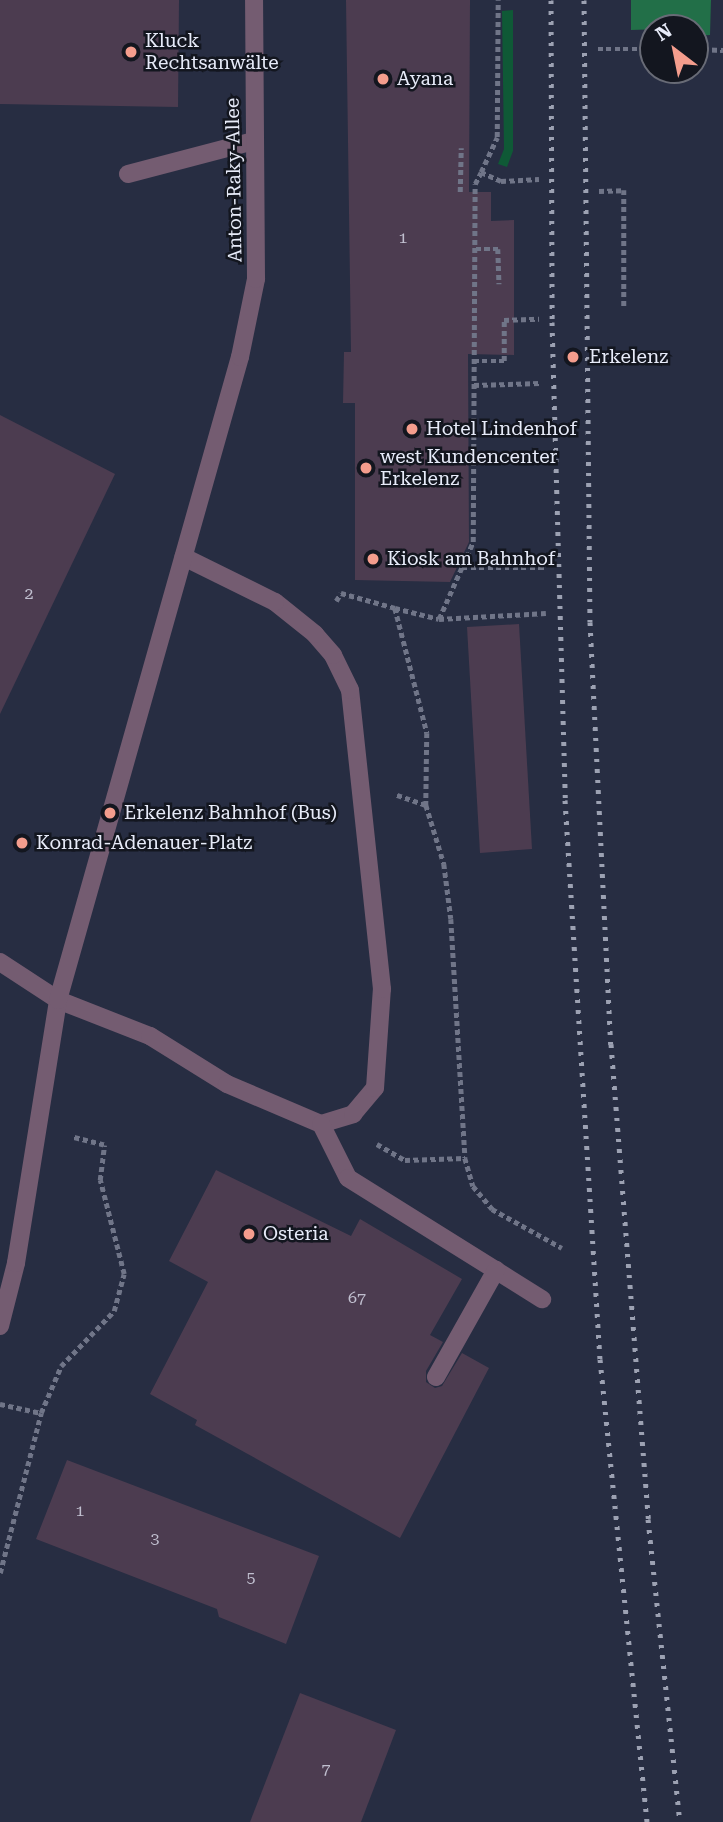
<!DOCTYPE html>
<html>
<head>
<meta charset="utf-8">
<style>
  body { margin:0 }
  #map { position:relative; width:723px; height:1822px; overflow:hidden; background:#272d42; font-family:"Roboto Serif",serif }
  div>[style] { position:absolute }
  .green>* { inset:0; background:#0f5936 }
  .forest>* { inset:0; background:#226f48 }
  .building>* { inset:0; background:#4c3c50 }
  .path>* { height:4.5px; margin-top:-2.25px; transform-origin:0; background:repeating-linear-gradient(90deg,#707588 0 5px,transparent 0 8.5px) }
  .minor>* { height:18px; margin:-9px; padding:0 9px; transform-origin:9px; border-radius:9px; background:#745c71 }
  .rail>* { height:5px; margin-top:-2.5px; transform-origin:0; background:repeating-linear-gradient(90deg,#9ca1b2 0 3.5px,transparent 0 10.5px) }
  .dots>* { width:19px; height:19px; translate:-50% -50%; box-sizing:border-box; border:4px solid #13161f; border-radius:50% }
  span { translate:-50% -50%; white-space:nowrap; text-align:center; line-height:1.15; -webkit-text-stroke:5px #13161f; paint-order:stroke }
  .number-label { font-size:16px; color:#c0bfcf }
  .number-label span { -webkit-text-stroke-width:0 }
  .poi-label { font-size:19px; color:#e7ebf9 }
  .left { translate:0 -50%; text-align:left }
  .street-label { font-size:19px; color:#e7ebf9 }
  .north { position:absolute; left:639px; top:14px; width:70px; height:70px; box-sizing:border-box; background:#13161f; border:2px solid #686b76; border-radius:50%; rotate:328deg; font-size:19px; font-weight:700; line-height:28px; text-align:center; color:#e7ebf9 }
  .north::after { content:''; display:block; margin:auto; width:24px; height:32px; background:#f49d8d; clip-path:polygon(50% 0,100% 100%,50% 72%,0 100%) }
</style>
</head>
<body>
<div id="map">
  <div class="green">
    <div style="clip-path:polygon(513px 10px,513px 151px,507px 167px,498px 164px,504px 149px,502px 11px)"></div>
  </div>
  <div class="forest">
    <div style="clip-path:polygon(631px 0,711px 0,710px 35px,695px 36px,695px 28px,631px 30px)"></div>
  </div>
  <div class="building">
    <div style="clip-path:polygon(0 0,179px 0,178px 107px,0 104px)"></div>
    <div style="clip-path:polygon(346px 0,470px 0,469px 192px,491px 192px,491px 221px,514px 220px,514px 355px,468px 354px,469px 542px,450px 582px,355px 580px,355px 403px,343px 403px,344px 352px,351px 352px)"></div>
    <div style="clip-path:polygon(0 415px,115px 474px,0 714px)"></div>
    <div style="clip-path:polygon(519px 624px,532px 849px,480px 853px,467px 627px)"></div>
    <div style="clip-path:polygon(216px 1170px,351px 1236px,360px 1219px,462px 1279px,430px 1335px,443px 1342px,426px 1371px,426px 1382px,435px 1388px,442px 1386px,462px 1353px,489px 1368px,400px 1538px,195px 1425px,197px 1420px,150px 1394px,208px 1282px,169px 1261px)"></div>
    <div style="clip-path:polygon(67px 1460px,319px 1556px,286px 1644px,219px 1617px,217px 1609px,36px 1539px)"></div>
    <div style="clip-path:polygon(300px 1693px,396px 1730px,361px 1822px,250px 1822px)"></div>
  </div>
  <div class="path">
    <div style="left:598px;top:49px;width:55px"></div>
    <div style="left:695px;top:49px;width:28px;rotate:2deg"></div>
    <div style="left:481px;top:172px;width:38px;rotate:-65deg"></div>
    <div style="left:497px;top:137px;width:137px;rotate:-89.6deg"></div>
    <div style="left:599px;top:191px;width:25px;rotate:-2deg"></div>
    <div style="left:624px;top:190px;width:118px;rotate:90deg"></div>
    <div style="left:460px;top:192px;width:44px;rotate:-88.7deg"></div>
    <div style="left:476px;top:249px;width:22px"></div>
    <div style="left:498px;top:249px;width:35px;rotate:88deg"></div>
    <div style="left:474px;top:361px;width:30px"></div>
    <div style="left:504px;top:361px;width:41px;rotate:-90deg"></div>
    <div style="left:504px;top:320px;width:35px;rotate:-2deg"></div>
    <div style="left:474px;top:385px;width:66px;rotate:-1.7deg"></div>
    <div style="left:462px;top:568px;width:82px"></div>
    <div style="left:336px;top:601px;width:9px;rotate:-58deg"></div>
    <div style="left:341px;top:593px;width:56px;rotate:15.5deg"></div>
    <div style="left:395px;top:608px;width:129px;rotate:75.6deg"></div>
    <div style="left:427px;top:733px;width:72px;rotate:90.8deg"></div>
    <div style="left:426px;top:805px;width:62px;rotate:73deg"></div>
    <div style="left:444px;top:864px;width:55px;rotate:82.7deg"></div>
    <div style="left:451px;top:919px;width:239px;rotate:86.6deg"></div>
    <div style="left:465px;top:1158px;width:29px;rotate:74deg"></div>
    <div style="left:473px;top:1186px;width:30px;rotate:50deg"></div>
    <div style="left:492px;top:1209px;width:80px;rotate:29.1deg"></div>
    <div style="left:395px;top:608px;width:45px;rotate:14deg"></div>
    <div style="left:439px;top:619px;width:107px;rotate:-3.2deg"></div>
    <div style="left:439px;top:619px;width:84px;rotate:-66.2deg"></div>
    <div style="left:473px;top:542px;width:358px;rotate:-89.7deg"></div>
    <div style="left:475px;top:184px;width:13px;rotate:-63deg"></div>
    <div style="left:481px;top:172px;width:22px;rotate:24deg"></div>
    <div style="left:501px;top:181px;width:38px;rotate:-3deg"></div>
    <div style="left:397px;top:795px;width:31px;rotate:19deg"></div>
    <div style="left:377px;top:1144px;width:32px;rotate:30deg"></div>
    <div style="left:405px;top:1160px;width:60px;rotate:-1.9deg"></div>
    <div style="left:0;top:1404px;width:42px;rotate:12.4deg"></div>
    <div style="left:0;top:1573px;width:165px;rotate:-75.6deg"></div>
    <div style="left:41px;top:1413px;width:51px;rotate:-66.9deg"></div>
    <div style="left:61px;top:1366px;width:76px;rotate:-46.1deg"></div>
    <div style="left:114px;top:1311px;width:38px;rotate:-75deg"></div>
    <div style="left:124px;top:1274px;width:97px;rotate:-104.3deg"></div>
    <div style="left:100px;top:1180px;width:35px;rotate:-83deg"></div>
    <div style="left:104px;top:1145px;width:32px;rotate:-166deg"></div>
  </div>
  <div class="minor">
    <div style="left:128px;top:174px;width:130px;rotate:-14.7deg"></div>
    <div style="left:0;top:962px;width:69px;rotate:33.2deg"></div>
    <div style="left:58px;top:1000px;width:99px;rotate:21.4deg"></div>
    <div style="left:150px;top:1036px;width:91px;rotate:31.9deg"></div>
    <div style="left:227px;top:1084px;width:102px;rotate:23.1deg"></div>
    <div style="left:321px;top:1124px;width:34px;rotate:-17deg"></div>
    <div style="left:353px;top:1114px;width:34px;rotate:-50deg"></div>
    <div style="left:375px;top:1088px;width:99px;rotate:-86deg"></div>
    <div style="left:382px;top:989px;width:301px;rotate:-96.1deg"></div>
    <div style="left:350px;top:690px;width:39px;rotate:-116deg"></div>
    <div style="left:333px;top:655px;width:28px;rotate:-131deg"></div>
    <div style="left:315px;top:634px;width:51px;rotate:-141.3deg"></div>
    <div style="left:275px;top:602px;width:102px;rotate:-153.7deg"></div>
    <div style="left:321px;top:1124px;width:60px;rotate:63.4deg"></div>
    <div style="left:348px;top:1178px;width:229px;rotate:32deg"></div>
    <div style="left:0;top:1326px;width:65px;rotate:-75.7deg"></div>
    <div style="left:16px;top:1263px;width:266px;rotate:-80.9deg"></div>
    <div style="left:58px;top:1000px;width:668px;rotate:-74.2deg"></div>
    <div style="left:240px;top:357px;width:80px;rotate:-78.4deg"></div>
    <div style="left:256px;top:279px;width:279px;rotate:-90.4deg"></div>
    <div style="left:436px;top:1377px;width:123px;rotate:-60.7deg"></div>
  </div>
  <div class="rail">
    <div style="left:551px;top:0;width:322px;rotate:89.8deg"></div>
    <div style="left:552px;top:322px;width:478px;rotate:88.4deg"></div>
    <div style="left:565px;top:800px;width:560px;rotate:86.42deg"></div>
    <div style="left:600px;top:1359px;width:465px;rotate:84.2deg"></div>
    <div style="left:584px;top:0;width:622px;rotate:89.45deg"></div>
    <div style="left:590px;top:622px;width:423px;rotate:87.2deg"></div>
    <div style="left:611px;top:1044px;width:476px;rotate:85.5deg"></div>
    <div style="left:648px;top:1519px;width:305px;rotate:84deg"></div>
  </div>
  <div class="dots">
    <div style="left:131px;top:52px;background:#f49d8d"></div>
    <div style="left:383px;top:79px;background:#f49d8d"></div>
    <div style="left:573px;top:357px;background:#f49d8d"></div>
    <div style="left:412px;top:429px;background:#f49d8d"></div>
    <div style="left:366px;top:468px;background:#f49d8d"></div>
    <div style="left:373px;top:559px;background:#f49d8d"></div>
    <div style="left:110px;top:813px;background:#f49d8d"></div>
    <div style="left:22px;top:843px;background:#f49d8d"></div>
    <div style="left:249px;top:1234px;background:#f49d8d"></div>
  </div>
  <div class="number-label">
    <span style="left:403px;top:238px">1</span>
    <span style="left:29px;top:594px">2</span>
    <span style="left:357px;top:1298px">67</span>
    <span style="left:80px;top:1511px">1</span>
    <span style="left:155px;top:1539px">3</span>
    <span style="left:251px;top:1578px">5</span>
    <span style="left:326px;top:1769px">7</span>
  </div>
  <div class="poi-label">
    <span class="left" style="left:145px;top:52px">Kluck<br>Rechtsanwälte</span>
    <span class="left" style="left:397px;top:79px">Ayana</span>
    <span class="left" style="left:589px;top:357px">Erkelenz</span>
    <span class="left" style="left:426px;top:429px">Hotel Lindenhof</span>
    <span class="left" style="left:380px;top:468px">west Kundencenter<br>Erkelenz</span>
    <span class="left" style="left:387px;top:559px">Kiosk am Bahnhof</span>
    <span class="left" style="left:124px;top:813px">Erkelenz Bahnhof (Bus)</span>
    <span class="left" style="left:36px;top:843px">Konrad-Adenauer-Platz</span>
    <span class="left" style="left:263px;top:1234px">Osteria</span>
  </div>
  <div class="street-label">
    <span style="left:234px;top:180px;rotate:-91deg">Anton-Raky-Allee</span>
  </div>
  <div class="north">N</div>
</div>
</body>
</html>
